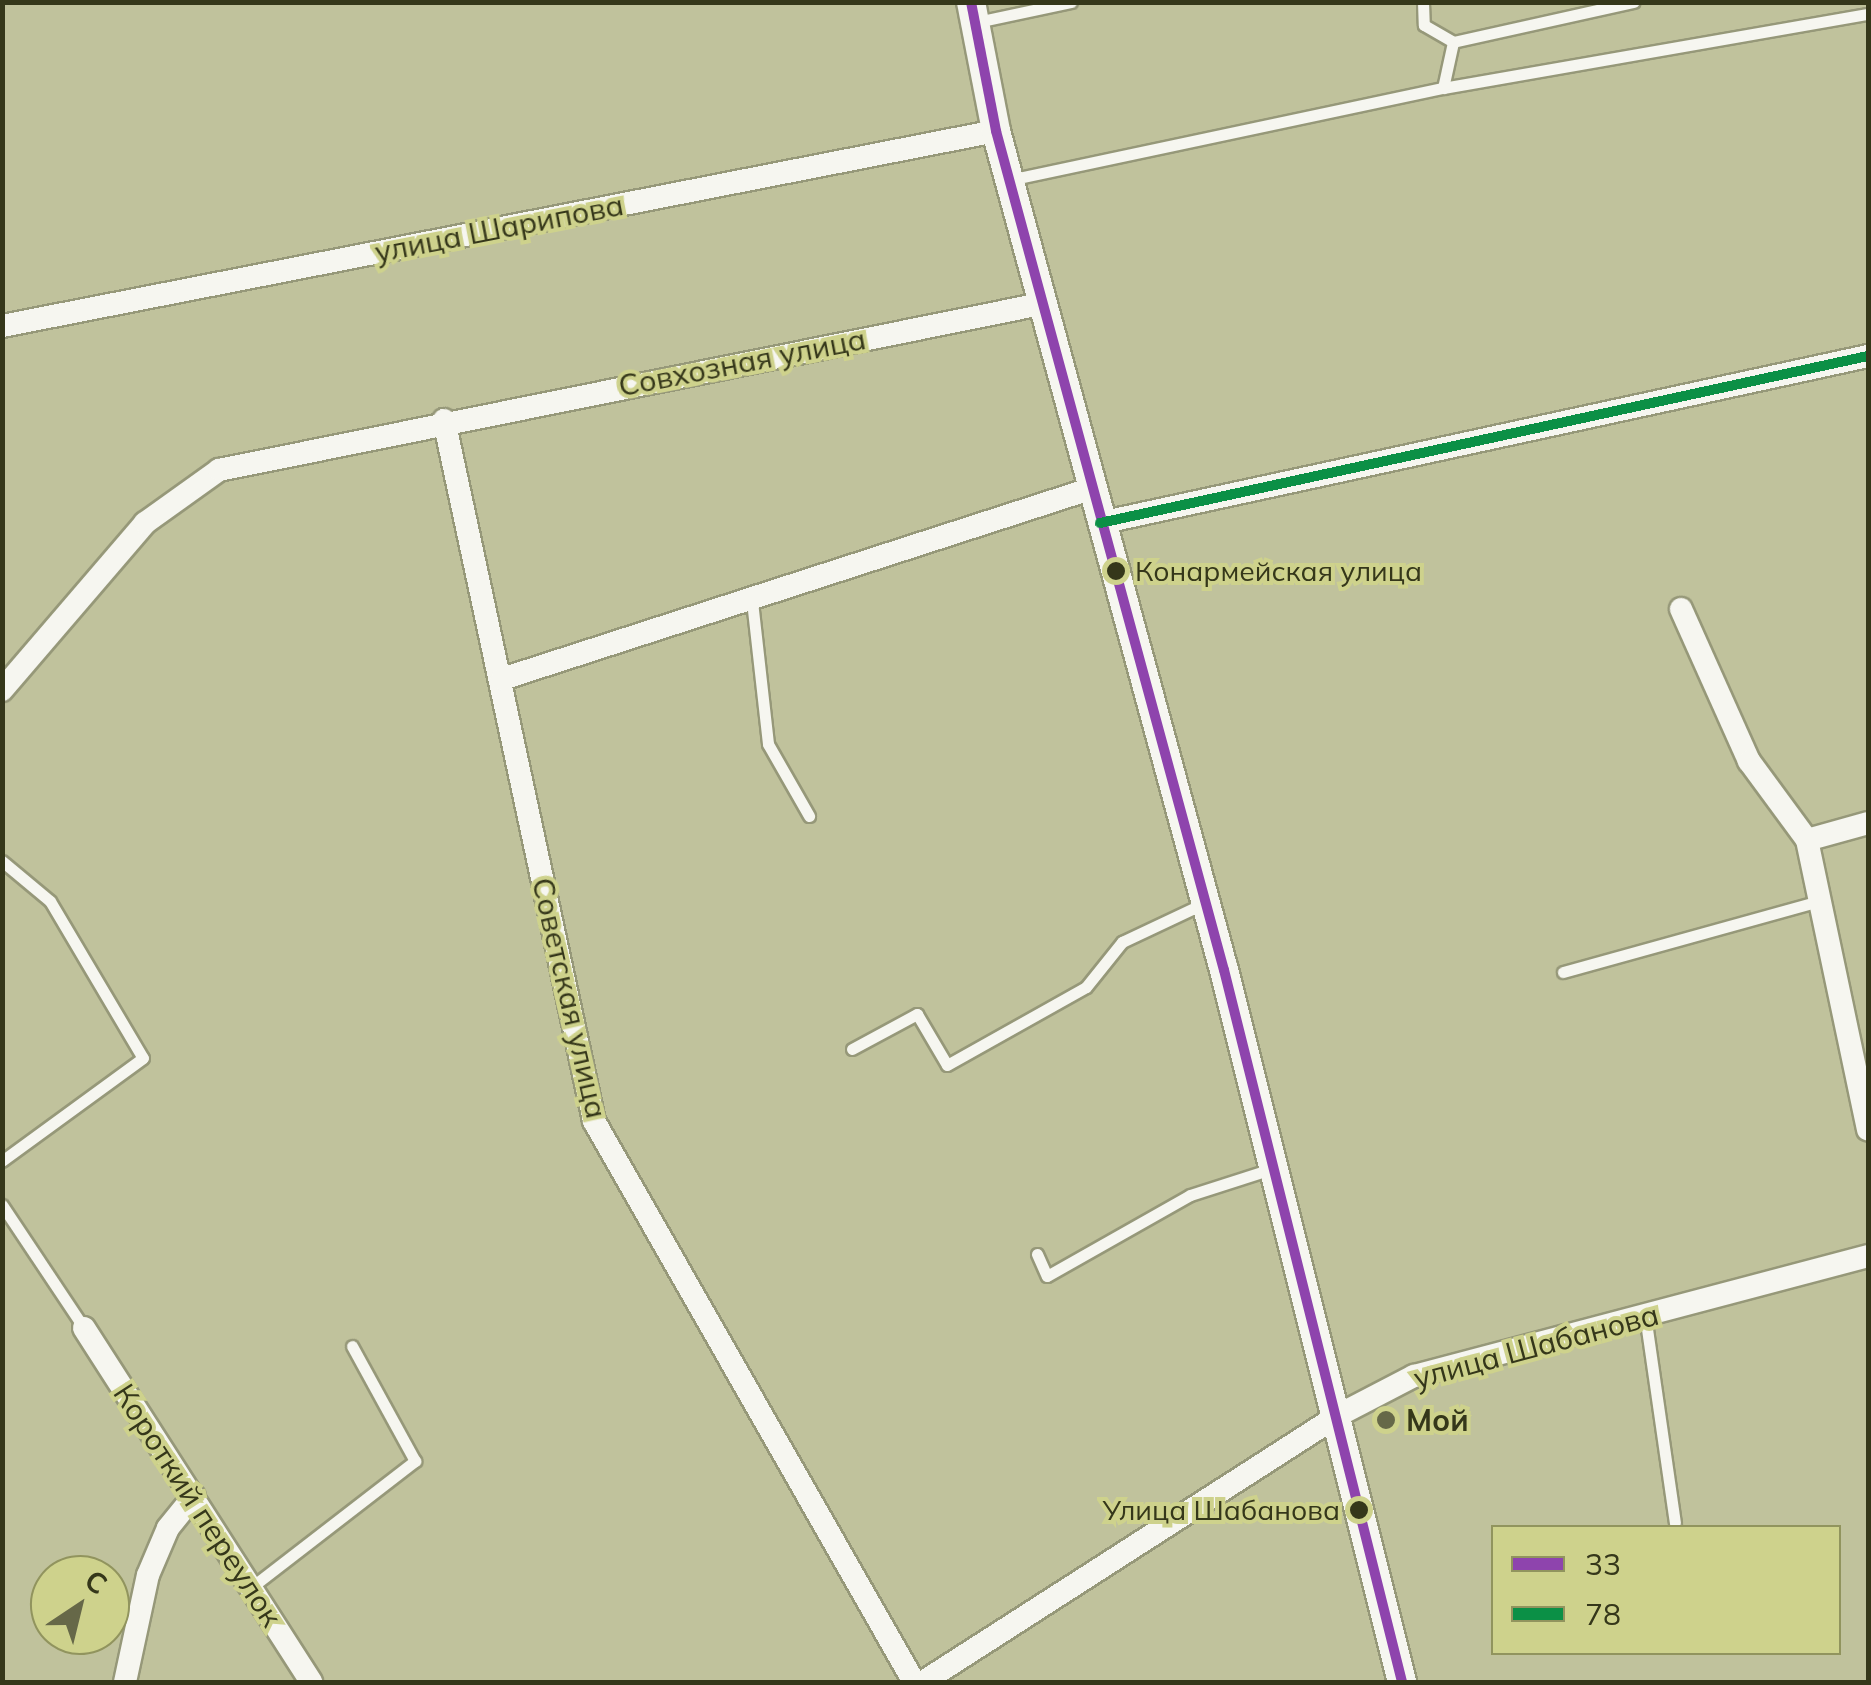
<!DOCTYPE html>
<html>
<head>
<meta charset="utf-8">
<style>
  body { margin:0 }
  #map { position:relative; width:1871px; height:1685px; overflow:hidden; background:#c0c29c; font-family:Mulish,sans-serif }
  div>[style] { position:absolute }
  .roads { filter:drop-shadow(2px 0 #969879) drop-shadow(-2px 0 #969879) drop-shadow(0 2px #969879) drop-shadow(0 -2px #969879) }
  .service>* { height:11px; margin:-5.5px; padding:0 5.5px; transform-origin:5.5px; border-radius:5.5px; background:#f6f6f0 }
  .minor>* { height:22px; margin:-11px; padding:0 11px; transform-origin:11px; border-radius:11px; background:#f6f6f0 }
  .tertiary>* { height:28px; margin:-14px; padding:0 14px; transform-origin:14px; border-radius:14px; background:#f6f6f0 }
  .bus-1>* { height:10px; margin:-5px; padding:0 5px; transform-origin:5px; border-radius:5px; background:#8e44ad }
  .bus-2>* { height:10px; margin:-5px; padding:0 5px; transform-origin:5px; border-radius:5px; background:#0b9046 }
  .dots>* { width:28px; height:28px; translate:-50% -50%; box-sizing:border-box; border:5px solid #ced28c; border-radius:50% }
  span { translate:-50% -50%; white-space:nowrap; text-align:center; line-height:1.15; -webkit-text-stroke:8px #ced28c; paint-order:stroke }
  .bus-label { font-size:28px; color:#35371a }
  .left { translate:0 -50%; text-align:left }
  .right { translate:-100% -50%; text-align:right }
  .street-label { font-size:30px; color:#35371a }
  .poi-label { font-size:30px; color:#35371a; font-weight:700 }
  .frame { position:absolute; inset:0; border:5px solid #35371a; pointer-events:none }
  .legend { position:absolute; left:1491px; top:1525px; width:350px; height:130px; box-sizing:border-box; background:#ced28c; border:2px solid #91945e; margin:0; padding:12px 18px; list-style:none; font-size:30px; color:#35371a }
  .legend li { display:flex; align-items:center; gap:20px; height:50px }
  .legend b { width:50px; border:2px solid #91945e }
  .north { position:absolute; left:30px; top:1555px; width:100px; height:100px; box-sizing:border-box; background:#ced28c; border:2px solid #91945e; border-radius:50%; rotate:35deg; font-size:28px; font-weight:700; line-height:40px; text-align:center; color:#35371a }
  .north::after { content:''; display:block; margin:auto; width:35px; height:45px; background:#666848; clip-path:polygon(50% 0,100% 100%,50% 72%,0 100%) }
</style>
</head>
<body>
<div id="map">
  <div class="roads">
    <div class="service">
      <div style="left:1423px;top:2px;width:23px;rotate:88deg"></div>
      <div style="left:1424px;top:25px;width:34px;rotate:30deg"></div>
      <div style="left:1453px;top:42px;width:185px;rotate:-12.5deg"></div>
      <div style="left:977px;top:22px;width:96px;rotate:-12deg"></div>
      <div style="left:1443px;top:88px;width:431px;rotate:-9.9deg"></div>
      <div style="left:1009px;top:180px;width:444px;rotate:-12deg"></div>
      <div style="left:1443px;top:88px;width:47px;rotate:-77.7deg"></div>
      <div style="left:752px;top:601px;width:144px;rotate:83.6deg"></div>
      <div style="left:768px;top:744px;width:83px;rotate:60.3deg"></div>
      <div style="left:2px;top:861px;width:62px;rotate:39.8deg"></div>
      <div style="left:50px;top:901px;width:182px;rotate:59.4deg"></div>
      <div style="left:143px;top:1058px;width:175px;rotate:143.9deg"></div>
      <div style="left:1563px;top:972px;width:266px;rotate:-15.5deg"></div>
      <div style="left:852px;top:1049px;width:74px;rotate:-28.3deg"></div>
      <div style="left:917px;top:1014px;width:59px;rotate:59.5deg"></div>
      <div style="left:947px;top:1065px;width:159px;rotate:-29.3deg"></div>
      <div style="left:1086px;top:987px;width:58px;rotate:-51.3deg"></div>
      <div style="left:1122px;top:942px;width:92px;rotate:-25.2deg"></div>
      <div style="left:2px;top:1205px;width:148px;rotate:56.3deg"></div>
      <div style="left:1037px;top:1254px;width:24px;rotate:66deg"></div>
      <div style="left:1047px;top:1276px;width:164px;rotate:-29.5deg"></div>
      <div style="left:1190px;top:1195px;width:88px;rotate:-17.8deg"></div>
      <div style="left:1645px;top:1315px;width:210px;rotate:81.8deg"></div>
      <div style="left:253px;top:1586px;width:205px;rotate:-37.7deg"></div>
      <div style="left:415px;top:1461px;width:131px;rotate:-118.7deg"></div>
    </div>
    <div class="minor">
      <div style="left:2px;top:326px;width:1013px;rotate:-11.1deg"></div>
      <div style="left:444px;top:420px;width:717px;rotate:77.92deg"></div>
      <div style="left:594px;top:1121px;width:646px;rotate:60.3deg"></div>
      <div style="left:1100px;top:523px;width:786px;rotate:-12.27deg"></div>
      <div style="left:1681px;top:609px;width:167px;rotate:65.9deg"></div>
      <div style="left:1749px;top:761px;width:98px;rotate:53.7deg"></div>
      <div style="left:1807px;top:840px;width:296px;rotate:78.1deg"></div>
      <div style="left:502px;top:679px;width:618px;rotate:-17.91deg"></div>
      <div style="left:2px;top:690px;width:220px;rotate:-49.4deg"></div>
      <div style="left:145px;top:523px;width:91px;rotate:-35.6deg"></div>
      <div style="left:219px;top:470px;width:839px;rotate:-11.42deg"></div>
      <div style="left:1807px;top:840px;width:63px;rotate:-15.6deg"></div>
      <div style="left:84px;top:1328px;width:421px;rotate:57.3deg"></div>
      <div style="left:125px;top:1682px;width:109px;rotate:-77.9deg"></div>
      <div style="left:148px;top:1575px;width:51px;rotate:-66.9deg"></div>
      <div style="left:168px;top:1528px;width:41px;rotate:-50.9deg"></div>
      <div style="left:923px;top:1682px;width:492px;rotate:-32.7deg"></div>
      <div style="left:1337px;top:1416px;width:87px;rotate:-27.5deg"></div>
      <div style="left:1414px;top:1376px;width:470px;rotate:-14.8deg"></div>
    </div>
    <div class="tertiary">
      <div style="left:971px;top:2px;width:131px;rotate:79deg"></div>
      <div style="left:996px;top:131px;width:869px;rotate:74.8deg"></div>
      <div style="left:1224px;top:970px;width:734px;rotate:75.96deg"></div>
    </div>
  </div>
  <div class="bus-1">
    <div style="left:971px;top:2px;width:131px;rotate:79deg"></div>
    <div style="left:996px;top:131px;width:869px;rotate:74.8deg"></div>
    <div style="left:1224px;top:970px;width:734px;rotate:75.96deg"></div>
  </div>
  <div class="bus-2">
    <div style="left:1100px;top:523px;width:786px;rotate:-12.27deg"></div>
  </div>
  <div class="dots">
    <div style="left:1116px;top:571px;background:#35371a"></div>
    <div style="left:1386px;top:1420px;background:#666848"></div>
    <div style="left:1359px;top:1510px;background:#35371a"></div>
  </div>
  <div class="bus-label">
    <span class="left" style="left:1135px;top:571px">Конармейская улица</span>
    <span class="right" style="left:1340px;top:1510px">Улица Шабанова</span>
  </div>
  <div class="street-label">
    <span style="left:499px;top:228px;rotate:-11deg">улица Шарипова</span>
    <span style="left:742px;top:362px;rotate:-11deg">Совхозная улица</span>
    <span style="left:570px;top:998px;rotate:77deg">Советская улица</span>
    <span style="left:1536px;top:1346px;rotate:-15deg">улица Шабанова</span>
    <span style="left:198px;top:1505px;rotate:57deg">Короткий переулок</span>
  </div>
  <div class="poi-label">
    <span class="left" style="left:1406px;top:1420px">Мой</span>
  </div>
  <div class="frame"></div>
  <ul class="legend">
  <li><b style="height:12px;background:#8e44ad"></b>33</li>
  <li><b style="height:12px;background:#0b9046"></b>78</li>
  </ul>
  <div class="north">С</div>
</div>
</body>
</html>
